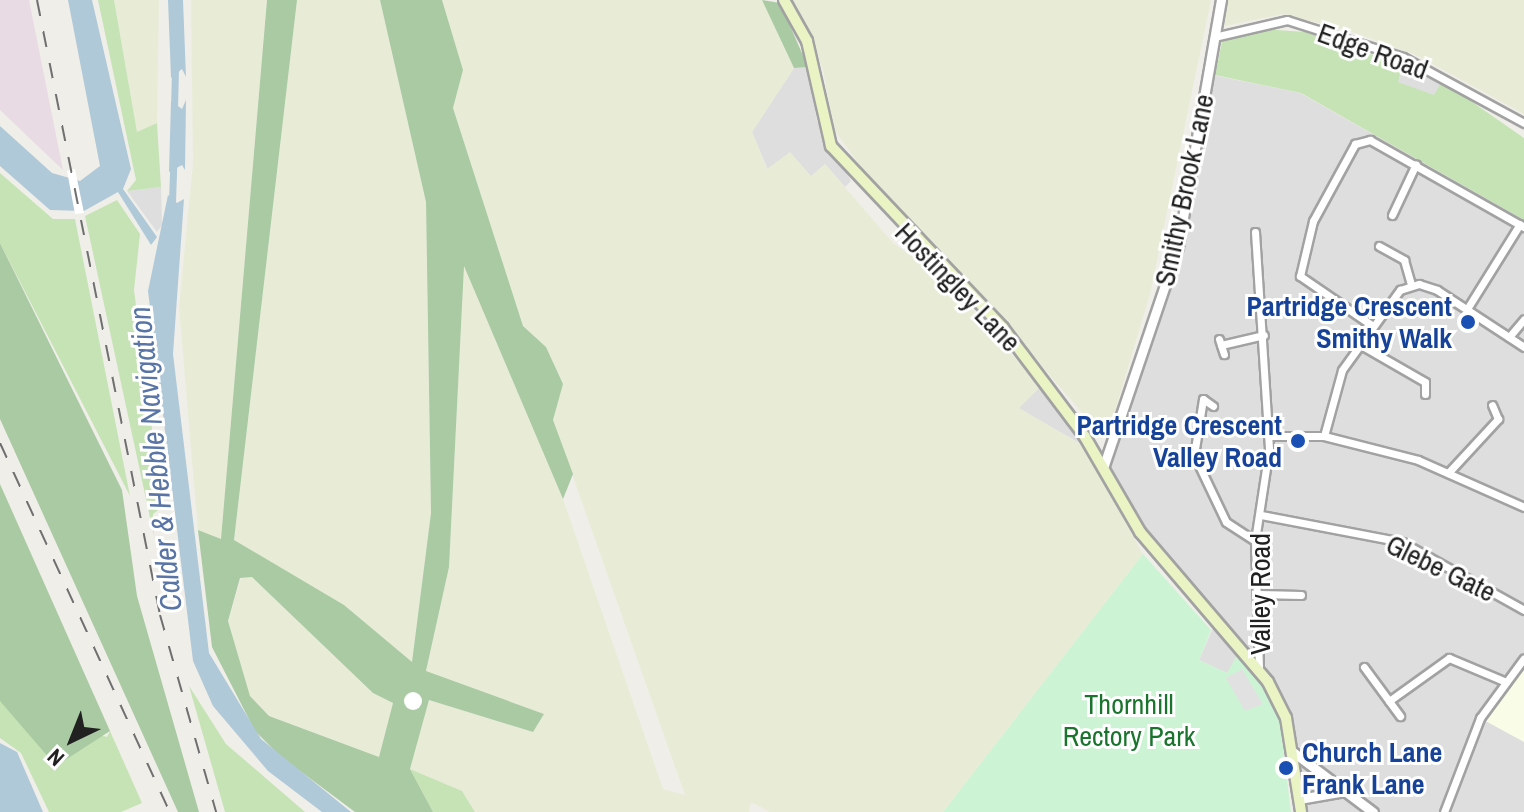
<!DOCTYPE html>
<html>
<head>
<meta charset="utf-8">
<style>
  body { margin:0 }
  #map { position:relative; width:1524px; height:812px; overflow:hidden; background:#f0eee9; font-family:"Archivo Narrow",sans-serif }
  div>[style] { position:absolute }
  .residential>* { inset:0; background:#dfdede }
  .industrial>* { inset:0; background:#e8dbe4 }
  .education>* { inset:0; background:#f9fce6 }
  .farmland>* { inset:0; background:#e8ecd7 }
  .grass>* { inset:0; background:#c6e3b5 }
  .forest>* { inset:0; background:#a9caa2 }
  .park>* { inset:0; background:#ccf4d4 }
  .parking>* { inset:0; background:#e1e1e1 }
  .water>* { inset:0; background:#afc9d8 }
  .pier>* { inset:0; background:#fff }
  .round { border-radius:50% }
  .canal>* { height:7px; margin:-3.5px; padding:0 3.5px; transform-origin:3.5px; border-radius:3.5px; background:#afc9d8 }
  .roads { filter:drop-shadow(2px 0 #a2a2a2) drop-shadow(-2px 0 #a2a2a2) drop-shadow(0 2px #a2a2a2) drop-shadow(0 -2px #a2a2a2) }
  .minor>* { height:7px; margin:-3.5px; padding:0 3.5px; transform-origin:3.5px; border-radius:3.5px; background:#fff }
  .tertiary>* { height:9px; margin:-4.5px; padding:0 4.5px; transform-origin:4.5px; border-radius:4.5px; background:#fff }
  .secondary>* { height:10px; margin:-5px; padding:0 5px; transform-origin:5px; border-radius:5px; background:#eaf3c4 }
  .rail>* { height:2px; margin-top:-1px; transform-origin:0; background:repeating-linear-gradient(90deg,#6f6f6f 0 16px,transparent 0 32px) }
  .dots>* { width:22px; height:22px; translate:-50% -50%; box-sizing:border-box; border:4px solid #fff; border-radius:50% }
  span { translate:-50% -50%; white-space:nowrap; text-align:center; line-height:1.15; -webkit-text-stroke:6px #fff; paint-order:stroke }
  .street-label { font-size:28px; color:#212121 }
  .transit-label { font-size:28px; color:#164399; font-weight:700 }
  .right { translate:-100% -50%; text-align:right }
  .left { translate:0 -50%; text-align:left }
  .park-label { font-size:28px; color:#1a742d }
  .water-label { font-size:30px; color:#5875a6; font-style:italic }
  .north { position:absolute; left:32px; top:700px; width:80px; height:80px; -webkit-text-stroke:6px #fff; paint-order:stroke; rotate:223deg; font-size:22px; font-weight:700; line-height:32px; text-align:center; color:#212121 }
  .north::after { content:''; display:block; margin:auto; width:28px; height:36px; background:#212121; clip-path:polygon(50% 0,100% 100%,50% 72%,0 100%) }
</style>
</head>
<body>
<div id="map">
  <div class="residential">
    <div style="clip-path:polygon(1403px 65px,1442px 81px,1434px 96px,1398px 82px)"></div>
    <div style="clip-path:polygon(808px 67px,817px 121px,851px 181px,845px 187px,825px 164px,811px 177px,768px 170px,752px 132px,794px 68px)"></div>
    <div style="clip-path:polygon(1208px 74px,1300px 93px,1524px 220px,1524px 812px,1303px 812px,1286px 713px,1245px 650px,1227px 673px,1199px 660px,1216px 621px,1140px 532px,1103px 468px,1178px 246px)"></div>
    <div style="clip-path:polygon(161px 187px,162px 225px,157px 232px,127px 191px)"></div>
    <div style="clip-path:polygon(1040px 387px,1081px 444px,1018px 408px)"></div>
  </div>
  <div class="industrial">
    <div style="clip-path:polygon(0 0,29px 0,63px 170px,0 110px)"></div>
  </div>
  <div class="education">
    <div style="clip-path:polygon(1524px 658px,1524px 742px,1480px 718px)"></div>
  </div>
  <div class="farmland">
    <div style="clip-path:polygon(114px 0,159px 0,157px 123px,137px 133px)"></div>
    <div style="clip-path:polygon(191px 0,267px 0,221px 540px,198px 530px,179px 308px,193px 163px)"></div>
    <div style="clip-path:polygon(297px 0,380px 0,426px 202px,431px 513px,412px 663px,344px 605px,234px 541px)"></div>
    <div style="clip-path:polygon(442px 0,762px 0,794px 68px,752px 132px,767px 169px,790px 152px,811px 176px,825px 164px,893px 243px,949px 282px,1040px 387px,1019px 408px,1082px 445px,1143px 554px,943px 812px,770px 812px,751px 802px,749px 812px,475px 812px,462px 791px,410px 769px,429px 700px,533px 732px,544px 714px,426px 672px,449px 567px,464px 264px,563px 499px,663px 789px,685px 795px,553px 420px,563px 384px,546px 347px,523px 326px,453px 108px,463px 70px)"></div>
    <div style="clip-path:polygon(792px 0,1211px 0,1150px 294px,1115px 411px,1100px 434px,966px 277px,885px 201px,833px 128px,823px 69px)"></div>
    <div style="clip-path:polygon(1228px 0,1524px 0,1524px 114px,1416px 55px,1347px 30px,1283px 14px,1224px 26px)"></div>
    <div style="clip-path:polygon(252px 577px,373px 693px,393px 703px,379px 757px,269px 716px,250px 696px,228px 621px,241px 578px)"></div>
  </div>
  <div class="grass">
    <div style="clip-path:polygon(98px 0,114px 0,137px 132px,157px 123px,161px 187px,127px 191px,136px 180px)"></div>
    <div style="clip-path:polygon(1262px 29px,1305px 32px,1403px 65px,1398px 82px,1434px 95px,1442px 81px,1524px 138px,1524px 220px,1301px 93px,1215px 75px,1222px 42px)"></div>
    <div style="clip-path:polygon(0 173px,53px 219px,75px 219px,130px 496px,0 243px)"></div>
    <div style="clip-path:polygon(117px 200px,140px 234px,134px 290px,162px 507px,153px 514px,154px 536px,85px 216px)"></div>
    <div style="clip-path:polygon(189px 686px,226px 744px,305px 812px,225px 812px)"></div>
    <div style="clip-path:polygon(0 701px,107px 737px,110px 731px,142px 803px,121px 812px,49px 812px,21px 753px,0 738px)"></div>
    <div style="clip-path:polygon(410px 769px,462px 791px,475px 812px,433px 812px)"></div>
  </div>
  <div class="forest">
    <div style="clip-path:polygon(evenodd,267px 0,297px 0,234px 540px,344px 605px,412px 662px,431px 513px,426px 202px,380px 0,442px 0,463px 70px,453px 108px,523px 326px,546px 347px,563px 384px,553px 420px,573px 474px,563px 499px,464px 266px,449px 567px,426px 671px,544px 714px,533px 732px,429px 700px,410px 769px,433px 812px,355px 812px,280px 756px,255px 731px,212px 647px,198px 530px,221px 539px,267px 0,252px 577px,373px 693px,393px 703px,379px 757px,269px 716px,250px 696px,228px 621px,240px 578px,252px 577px)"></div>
    <div style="clip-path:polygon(762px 0,780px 3px,808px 67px,794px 68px)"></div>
    <div style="clip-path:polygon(0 243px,122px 490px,137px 596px,199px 812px,178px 812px,0 419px)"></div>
    <div style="clip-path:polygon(0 484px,110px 731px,56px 766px,0 701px)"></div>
  </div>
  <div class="park">
    <div style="clip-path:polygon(1143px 554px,1211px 630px,1199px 660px,1227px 673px,1237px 655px,1266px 687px,1280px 723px,1291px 812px,943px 812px)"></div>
  </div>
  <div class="parking">
    <div style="clip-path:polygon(1242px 669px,1263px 704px,1245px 711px,1226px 678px)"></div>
  </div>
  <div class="water">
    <div style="clip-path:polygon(68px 0,92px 0,131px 169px,123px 189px,157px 237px,151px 245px,118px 192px,84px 211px,50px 210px,0 166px,0 126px,52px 173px,80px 181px,100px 166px)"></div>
    <div style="clip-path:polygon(168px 0,183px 0,186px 77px,182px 69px,171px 78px)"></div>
    <div style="clip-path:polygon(186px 100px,185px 170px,182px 165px,169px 172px,171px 101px,182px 109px)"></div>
    <div style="clip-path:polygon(168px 195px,177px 203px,184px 199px,173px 354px,209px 653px,261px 739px,351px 812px,322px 812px,268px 771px,213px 706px,193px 661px,148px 291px)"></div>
    <div style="clip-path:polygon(0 743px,17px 752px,43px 812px,0 812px)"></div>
  </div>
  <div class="pier">
    <div style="clip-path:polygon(75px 169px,84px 213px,75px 214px,67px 171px)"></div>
    <div class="round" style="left:404px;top:692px;width:18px;height:18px"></div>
  </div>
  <div class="canal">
    <div style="left:174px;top:110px;width:40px;rotate:-88.6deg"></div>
    <div style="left:172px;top:202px;width:36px;rotate:-88deg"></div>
  </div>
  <div class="roads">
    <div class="minor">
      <div style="left:1214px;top:37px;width:75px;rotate:-13.1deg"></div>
      <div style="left:1287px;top:20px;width:122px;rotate:17.7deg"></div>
      <div style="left:1403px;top:57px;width:138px;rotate:28.6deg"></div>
      <div style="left:1392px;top:215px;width:56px;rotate:-64.8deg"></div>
      <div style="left:1255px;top:232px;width:217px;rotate:86.3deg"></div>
      <div style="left:1269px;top:449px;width:93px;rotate:98.7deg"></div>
      <div style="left:1255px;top:541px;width:129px;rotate:88.2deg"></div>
      <div style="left:1379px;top:246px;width:29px;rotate:29deg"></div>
      <div style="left:1404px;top:260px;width:26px;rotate:74deg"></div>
      <div style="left:1467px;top:309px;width:100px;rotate:-58.1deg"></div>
      <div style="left:1370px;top:324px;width:85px;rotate:-145.6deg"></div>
      <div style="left:1300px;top:276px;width:57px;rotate:-76.7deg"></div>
      <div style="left:1313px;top:221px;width:88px;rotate:-61.4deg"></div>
      <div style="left:1355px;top:144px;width:16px;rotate:-15deg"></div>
      <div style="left:1370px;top:140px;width:177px;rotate:29.5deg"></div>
      <div style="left:1509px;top:337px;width:23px;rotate:-50deg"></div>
      <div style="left:1219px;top:339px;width:16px;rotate:72deg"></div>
      <div style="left:1359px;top:344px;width:76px;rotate:29.9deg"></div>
      <div style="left:1425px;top:382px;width:12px;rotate:90deg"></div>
      <div style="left:1221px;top:345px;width:44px;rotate:-13.1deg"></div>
      <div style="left:1213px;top:406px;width:12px;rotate:-145deg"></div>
      <div style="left:1203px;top:399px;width:57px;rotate:99.1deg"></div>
      <div style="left:1194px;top:455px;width:74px;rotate:64.5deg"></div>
      <div style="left:1226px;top:522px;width:35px;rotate:33deg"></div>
      <div style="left:1269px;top:436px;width:55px"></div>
      <div style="left:1324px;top:436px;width:97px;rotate:14.3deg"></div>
      <div style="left:1418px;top:460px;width:116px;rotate:23.9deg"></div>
      <div style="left:1324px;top:436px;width:68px;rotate:-74.7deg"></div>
      <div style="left:1342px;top:370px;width:99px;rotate:-54.1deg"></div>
      <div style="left:1400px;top:290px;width:20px;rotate:-18deg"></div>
      <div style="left:1419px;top:284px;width:19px;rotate:18deg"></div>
      <div style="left:1437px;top:290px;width:104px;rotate:33.2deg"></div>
      <div style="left:1448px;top:473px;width:74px;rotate:-47.2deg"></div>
      <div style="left:1498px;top:419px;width:15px;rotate:-113deg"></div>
      <div style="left:1261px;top:515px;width:144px;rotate:10.8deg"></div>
      <div style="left:1402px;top:542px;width:140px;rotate:29.1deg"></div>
      <div style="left:1259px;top:594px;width:42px;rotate:1.4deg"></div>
      <div style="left:1364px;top:667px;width:61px;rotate:53.7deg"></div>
      <div style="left:1389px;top:701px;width:74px;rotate:-35.6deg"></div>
      <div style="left:1449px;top:658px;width:62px;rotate:22.8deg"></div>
      <div style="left:1444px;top:812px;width:101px;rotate:-69deg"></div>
      <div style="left:1480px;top:718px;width:74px;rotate:-53.7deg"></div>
    </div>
    <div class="tertiary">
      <div style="left:1103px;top:468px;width:234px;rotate:-71.3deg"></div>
      <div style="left:1178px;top:246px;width:250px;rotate:-80.1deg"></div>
      <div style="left:1293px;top:752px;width:100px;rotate:36.9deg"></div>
      <div style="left:1299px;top:799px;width:42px;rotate:-9.7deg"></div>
    </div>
    <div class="secondary">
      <div style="left:784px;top:0;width:47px;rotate:60.7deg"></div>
      <div style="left:807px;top:41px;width:108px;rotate:77.1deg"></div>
      <div style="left:831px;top:146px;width:250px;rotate:46.6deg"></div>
      <div style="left:1003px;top:328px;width:136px;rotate:53deg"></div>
      <div style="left:1085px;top:437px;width:110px;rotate:59.9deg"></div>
      <div style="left:1140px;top:532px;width:197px;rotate:49.5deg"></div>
      <div style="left:1268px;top:682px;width:40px;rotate:63.4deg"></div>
      <div style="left:1286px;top:718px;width:95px;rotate:80.9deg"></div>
    </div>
  </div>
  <div class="rail">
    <div style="left:37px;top:0;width:627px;rotate:78.69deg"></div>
    <div style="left:160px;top:615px;width:205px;rotate:74.1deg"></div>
    <div style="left:0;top:443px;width:406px;rotate:65.3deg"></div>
  </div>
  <div class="dots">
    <div style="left:1468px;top:322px;background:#1a4fb4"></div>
    <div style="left:1298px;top:441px;background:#1a4fb4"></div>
    <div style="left:1286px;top:768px;background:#1a4fb4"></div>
  </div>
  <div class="street-label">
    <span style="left:1373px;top:51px;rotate:20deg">Edge Road</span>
    <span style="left:1184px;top:190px;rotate:-78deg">Smithy Brook Lane</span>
    <span style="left:958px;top:287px;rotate:46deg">Hostingley Lane</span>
    <span style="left:1441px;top:568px;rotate:26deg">Glebe Gate</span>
    <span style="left:1260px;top:594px;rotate:-90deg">Valley Road</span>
  </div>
  <div class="transit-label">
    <span class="right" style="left:1452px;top:322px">Partridge Crescent<br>Smithy Walk</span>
    <span class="right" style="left:1282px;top:441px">Partridge Crescent<br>Valley Road</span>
    <span class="left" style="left:1302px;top:768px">Church Lane<br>Frank Lane</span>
  </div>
  <div class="park-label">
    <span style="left:1129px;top:720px">Thornhill<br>Rectory Park</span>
  </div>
  <div class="water-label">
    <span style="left:155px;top:459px;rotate:-96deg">Calder &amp; Hebble Navigation</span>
  </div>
  <div class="north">N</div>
</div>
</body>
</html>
